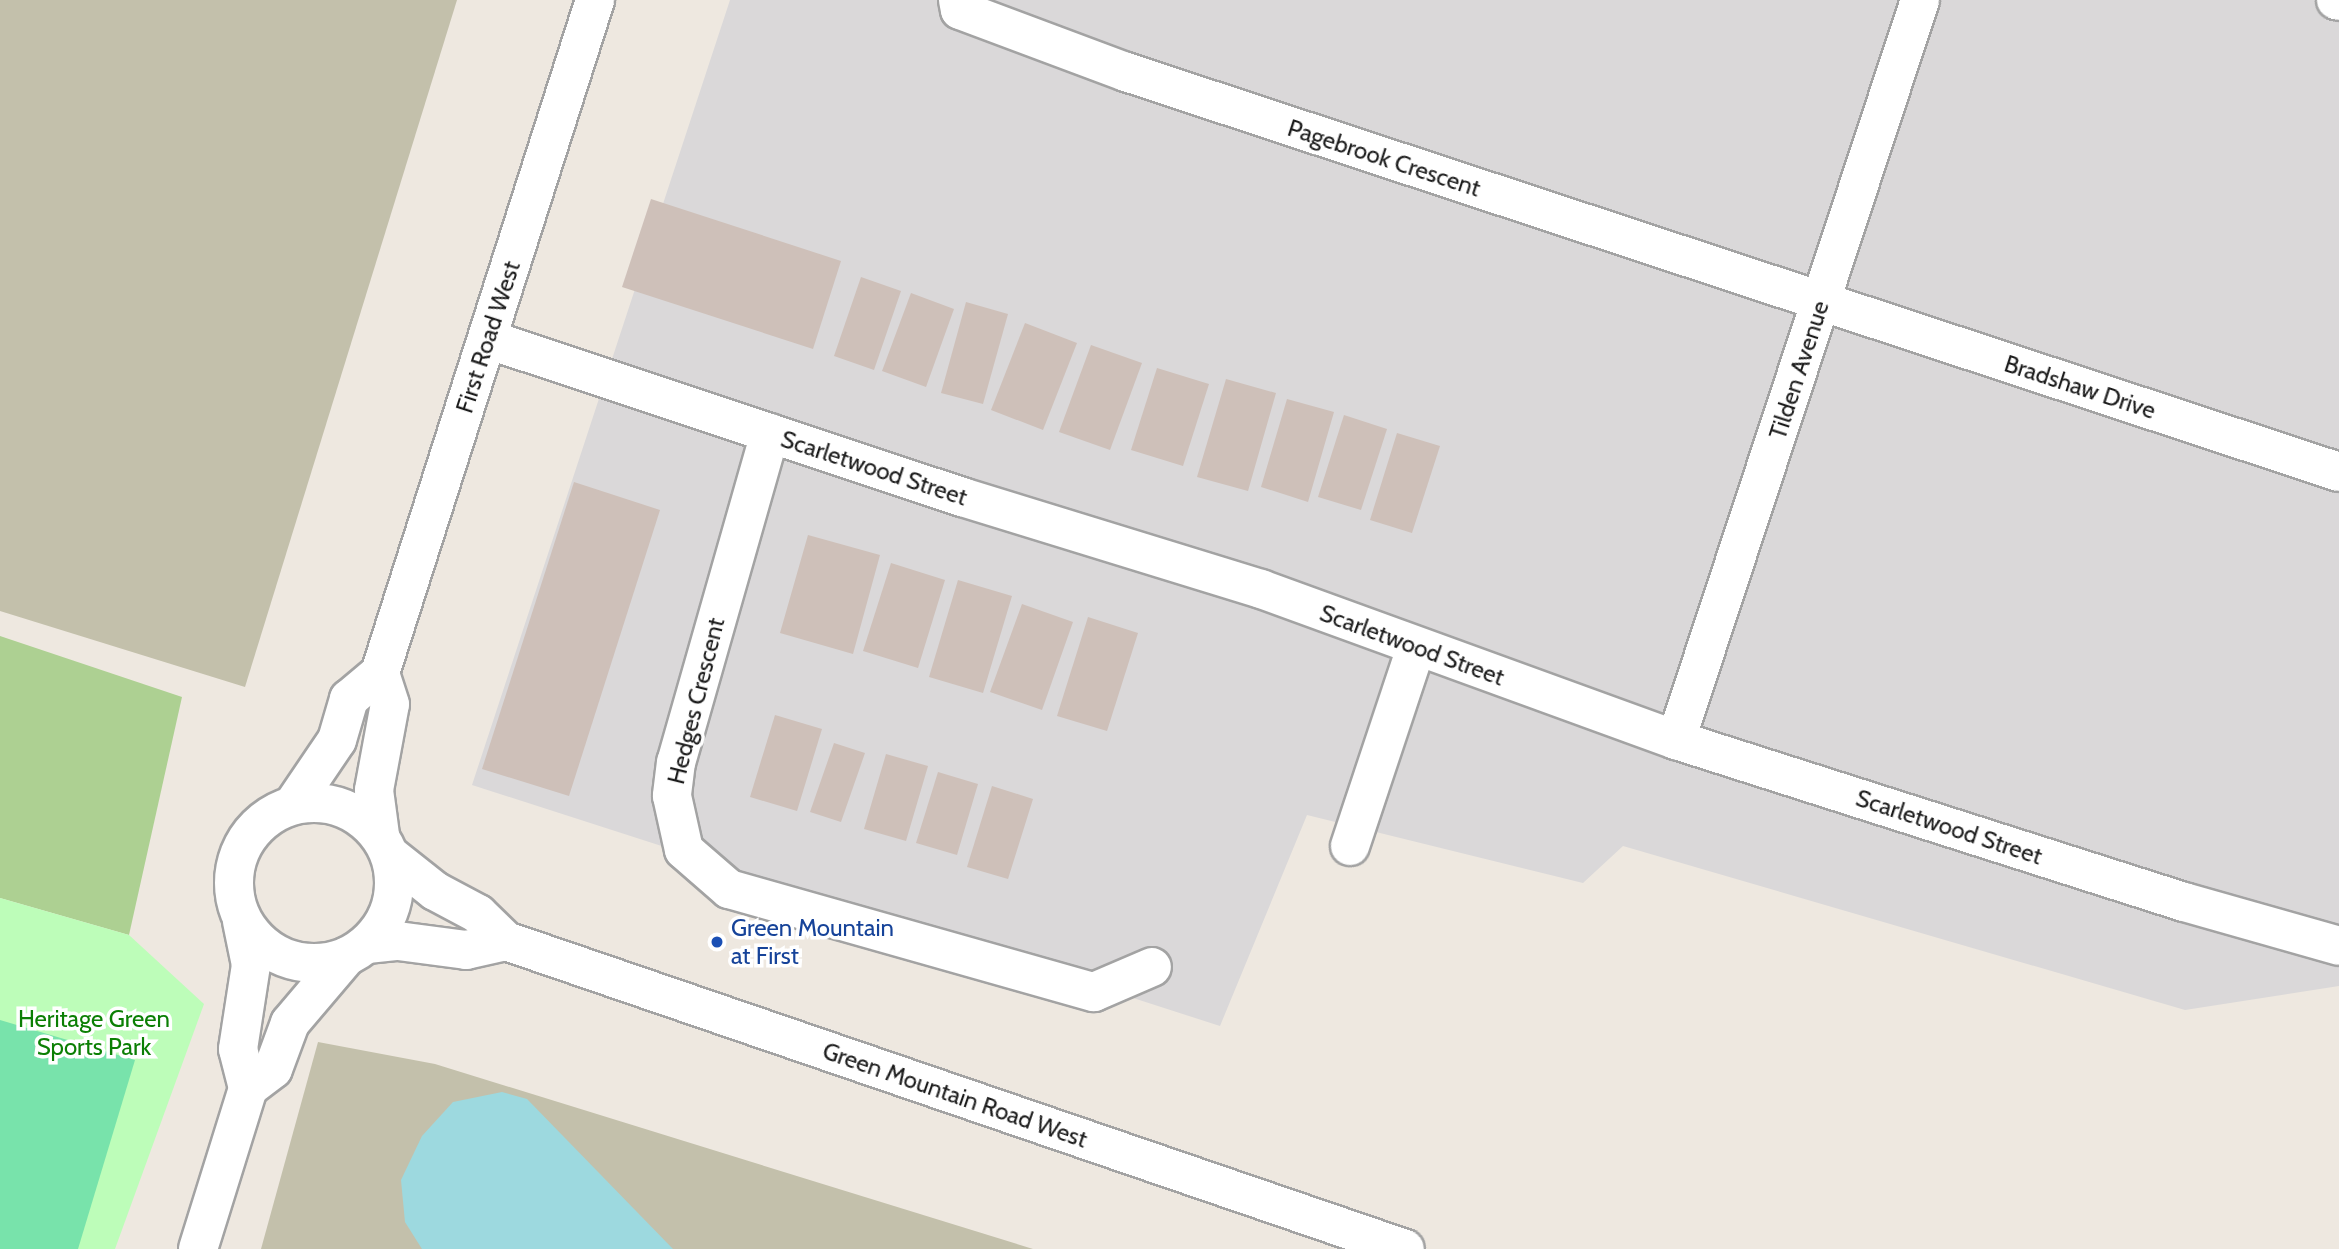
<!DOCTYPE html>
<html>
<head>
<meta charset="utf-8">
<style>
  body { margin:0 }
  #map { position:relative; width:2339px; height:1249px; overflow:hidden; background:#eee8e0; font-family:Cabin,sans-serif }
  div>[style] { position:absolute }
  .residential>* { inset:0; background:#dad8d9 }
  .construction>* { inset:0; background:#c3c0ab }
  .forest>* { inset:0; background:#add092 }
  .park>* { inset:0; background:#bdfdb9 }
  .pitch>* { inset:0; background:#78e3ab }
  .water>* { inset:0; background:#9dd9df }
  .building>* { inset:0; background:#cec0b9 }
  .roads { filter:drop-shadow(2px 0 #a3a3a3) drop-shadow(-2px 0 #a3a3a3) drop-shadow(0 2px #a3a3a3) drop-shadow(0 -2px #a3a3a3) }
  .minor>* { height:38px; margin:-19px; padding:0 19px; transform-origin:19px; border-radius:19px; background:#fff }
  .tertiary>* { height:38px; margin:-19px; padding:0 19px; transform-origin:19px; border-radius:19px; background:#fff }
  .tertiary>.ring { margin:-19px; padding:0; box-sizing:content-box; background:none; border:38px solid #fff; border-radius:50% }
  .dots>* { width:19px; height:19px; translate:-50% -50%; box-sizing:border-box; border:4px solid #fff; border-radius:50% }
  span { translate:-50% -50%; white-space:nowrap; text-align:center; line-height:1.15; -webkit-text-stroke:7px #fff; paint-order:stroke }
  .street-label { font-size:24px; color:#1c1c1c }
  .transit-label { font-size:24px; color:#164399 }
  .left { translate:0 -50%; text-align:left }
  .park-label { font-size:24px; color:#0b7f04 }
</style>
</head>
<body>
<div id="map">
  <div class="residential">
    <div style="clip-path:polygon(730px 0,2339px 0,2339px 986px,2185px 1010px,1623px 846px,1583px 883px,1307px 815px,1220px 1026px,472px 785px)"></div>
  </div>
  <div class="construction">
    <div style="clip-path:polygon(0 0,457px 0,245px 687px,0 611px)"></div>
    <div style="clip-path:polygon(318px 1042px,435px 1064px,1033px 1249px,261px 1249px)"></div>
  </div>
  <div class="forest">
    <div style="clip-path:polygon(0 636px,182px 697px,129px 935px,0 898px)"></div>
  </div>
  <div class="park">
    <div style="clip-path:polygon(0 898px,129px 935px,204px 1004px,115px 1249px,0 1249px)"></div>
  </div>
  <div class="pitch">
    <div style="clip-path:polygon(0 1020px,135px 1060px,78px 1249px,0 1249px)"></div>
  </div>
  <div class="water">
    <div style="clip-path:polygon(502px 1092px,527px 1099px,673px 1249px,422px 1249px,405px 1222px,401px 1180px,422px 1136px,453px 1102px)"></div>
  </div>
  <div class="building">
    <div style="clip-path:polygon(651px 199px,841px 261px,813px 349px,622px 287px)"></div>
    <div style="clip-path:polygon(861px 277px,901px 291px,874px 370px,834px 356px)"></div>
    <div style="clip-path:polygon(911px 293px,954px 309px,926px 387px,882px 371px)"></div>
    <div style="clip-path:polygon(966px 302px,1008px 314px,983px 404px,941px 393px)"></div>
    <div style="clip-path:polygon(1025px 323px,1077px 343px,1043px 430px,991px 410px)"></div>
    <div style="clip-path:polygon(1091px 345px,1142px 363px,1110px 450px,1059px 432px)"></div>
    <div style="clip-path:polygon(1157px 368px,1209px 384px,1183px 466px,1131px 450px)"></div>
    <div style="clip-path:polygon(1226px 379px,1276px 393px,1248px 491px,1197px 477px)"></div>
    <div style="clip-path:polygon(1287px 399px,1334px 412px,1308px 502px,1261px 487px)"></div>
    <div style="clip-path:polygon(1344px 415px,1387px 429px,1361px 510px,1318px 497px)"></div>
    <div style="clip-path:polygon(1397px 433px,1440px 446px,1412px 533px,1370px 520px)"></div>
    <div style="clip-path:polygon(574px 482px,660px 510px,569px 796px,482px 769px)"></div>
    <div style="clip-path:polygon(808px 535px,880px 555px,853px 654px,780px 633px)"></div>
    <div style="clip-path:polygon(891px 563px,945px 580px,918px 668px,863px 651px)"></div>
    <div style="clip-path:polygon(958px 580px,1012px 596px,983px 693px,929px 677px)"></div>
    <div style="clip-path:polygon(1022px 604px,1073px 622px,1042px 710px,990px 692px)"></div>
    <div style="clip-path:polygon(1088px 617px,1138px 633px,1107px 731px,1057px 716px)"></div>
    <div style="clip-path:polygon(775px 715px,822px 729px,797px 811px,750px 797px)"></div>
    <div style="clip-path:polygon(834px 743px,865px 753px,841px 822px,810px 812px)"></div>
    <div style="clip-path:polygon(886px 754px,928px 766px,906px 841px,864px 829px)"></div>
    <div style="clip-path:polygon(938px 772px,978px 784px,957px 855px,916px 843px)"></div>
    <div style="clip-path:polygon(992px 786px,1033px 799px,1008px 879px,967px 867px)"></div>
  </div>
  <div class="roads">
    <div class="minor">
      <div style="left:958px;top:0;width:10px;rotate:79deg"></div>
      <div style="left:960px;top:10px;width:177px;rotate:20.5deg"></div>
      <div style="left:1126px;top:72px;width:1277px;rotate:18.25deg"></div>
      <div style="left:2336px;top:0;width:3px;rotate:18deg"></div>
      <div style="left:487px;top:339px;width:501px;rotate:18.4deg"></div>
      <div style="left:962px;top:497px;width:313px;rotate:17.1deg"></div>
      <div style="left:1261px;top:589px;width:442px;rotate:20deg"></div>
      <div style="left:1676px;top:740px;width:533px;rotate:17.69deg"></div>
      <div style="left:2184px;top:902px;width:161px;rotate:15.8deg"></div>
      <div style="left:770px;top:433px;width:342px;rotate:105.9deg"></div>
      <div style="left:676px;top:762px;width:34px;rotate:97deg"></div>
      <div style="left:672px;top:796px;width:55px;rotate:77.5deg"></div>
      <div style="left:684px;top:850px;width:60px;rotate:40.9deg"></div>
      <div style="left:729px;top:889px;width:379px;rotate:15.8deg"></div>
      <div style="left:1094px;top:992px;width:63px;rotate:-23.3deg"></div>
      <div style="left:1676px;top:740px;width:779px;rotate:-71.75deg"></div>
      <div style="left:1350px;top:846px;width:209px;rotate:-71.6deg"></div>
    </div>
    <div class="tertiary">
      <div class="ring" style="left:234px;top:803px;width:122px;height:122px"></div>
      <div style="left:293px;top:805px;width:78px;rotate:-55.9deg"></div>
      <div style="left:337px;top:740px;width:43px;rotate:-73.7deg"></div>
      <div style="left:349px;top:699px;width:40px;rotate:-40deg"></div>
      <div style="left:380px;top:673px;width:707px;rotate:-72.28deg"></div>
      <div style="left:380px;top:835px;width:45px;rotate:-97.6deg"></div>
      <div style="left:374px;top:790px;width:87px;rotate:-79.5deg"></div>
      <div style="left:390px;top:704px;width:33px;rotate:-108deg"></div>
      <div style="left:391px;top:856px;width:56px;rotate:38.5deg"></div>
      <div style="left:435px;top:891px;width:49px;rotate:28.1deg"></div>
      <div style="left:478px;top:914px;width:39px;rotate:44deg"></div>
      <div style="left:506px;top:941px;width:950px;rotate:18.91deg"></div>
      <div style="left:367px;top:944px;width:31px;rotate:-6deg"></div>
      <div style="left:398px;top:941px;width:69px;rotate:7.5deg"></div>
      <div style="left:466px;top:950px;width:41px;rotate:-12.7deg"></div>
      <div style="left:248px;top:1088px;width:31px;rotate:-37deg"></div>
      <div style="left:273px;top:1069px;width:49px;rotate:-69.7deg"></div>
      <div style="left:290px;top:1023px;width:87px;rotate:-49.7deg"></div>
      <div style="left:198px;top:1249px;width:169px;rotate:-72.7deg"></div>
      <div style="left:248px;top:1088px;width:40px;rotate:-104.4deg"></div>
      <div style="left:238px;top:1049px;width:85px;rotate:-81.2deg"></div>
      <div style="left:251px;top:965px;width:45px;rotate:-101.6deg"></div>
    </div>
  </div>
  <div class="dots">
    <div style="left:717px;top:942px;background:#1a4fb4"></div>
  </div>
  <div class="street-label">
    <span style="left:1384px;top:158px;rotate:18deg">Pagebrook Crescent</span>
    <span style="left:488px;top:337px;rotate:-72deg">First Road West</span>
    <span style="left:1799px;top:370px;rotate:-72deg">Tilden Avenue</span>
    <span style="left:2080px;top:387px;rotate:18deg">Bradshaw Drive</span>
    <span style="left:874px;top:468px;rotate:18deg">Scarletwood Street</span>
    <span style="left:1412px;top:645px;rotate:20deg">Scarletwood Street</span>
    <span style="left:696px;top:701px;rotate:-76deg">Hedges Crescent</span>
    <span style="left:1949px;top:827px;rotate:18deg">Scarletwood Street</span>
    <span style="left:955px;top:1095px;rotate:19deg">Green Mountain Road West</span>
  </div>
  <div class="transit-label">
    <span class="left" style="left:731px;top:942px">Green Mountain<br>at First</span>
  </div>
  <div class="park-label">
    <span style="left:94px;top:1033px">Heritage Green<br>Sports Park</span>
  </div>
</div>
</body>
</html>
